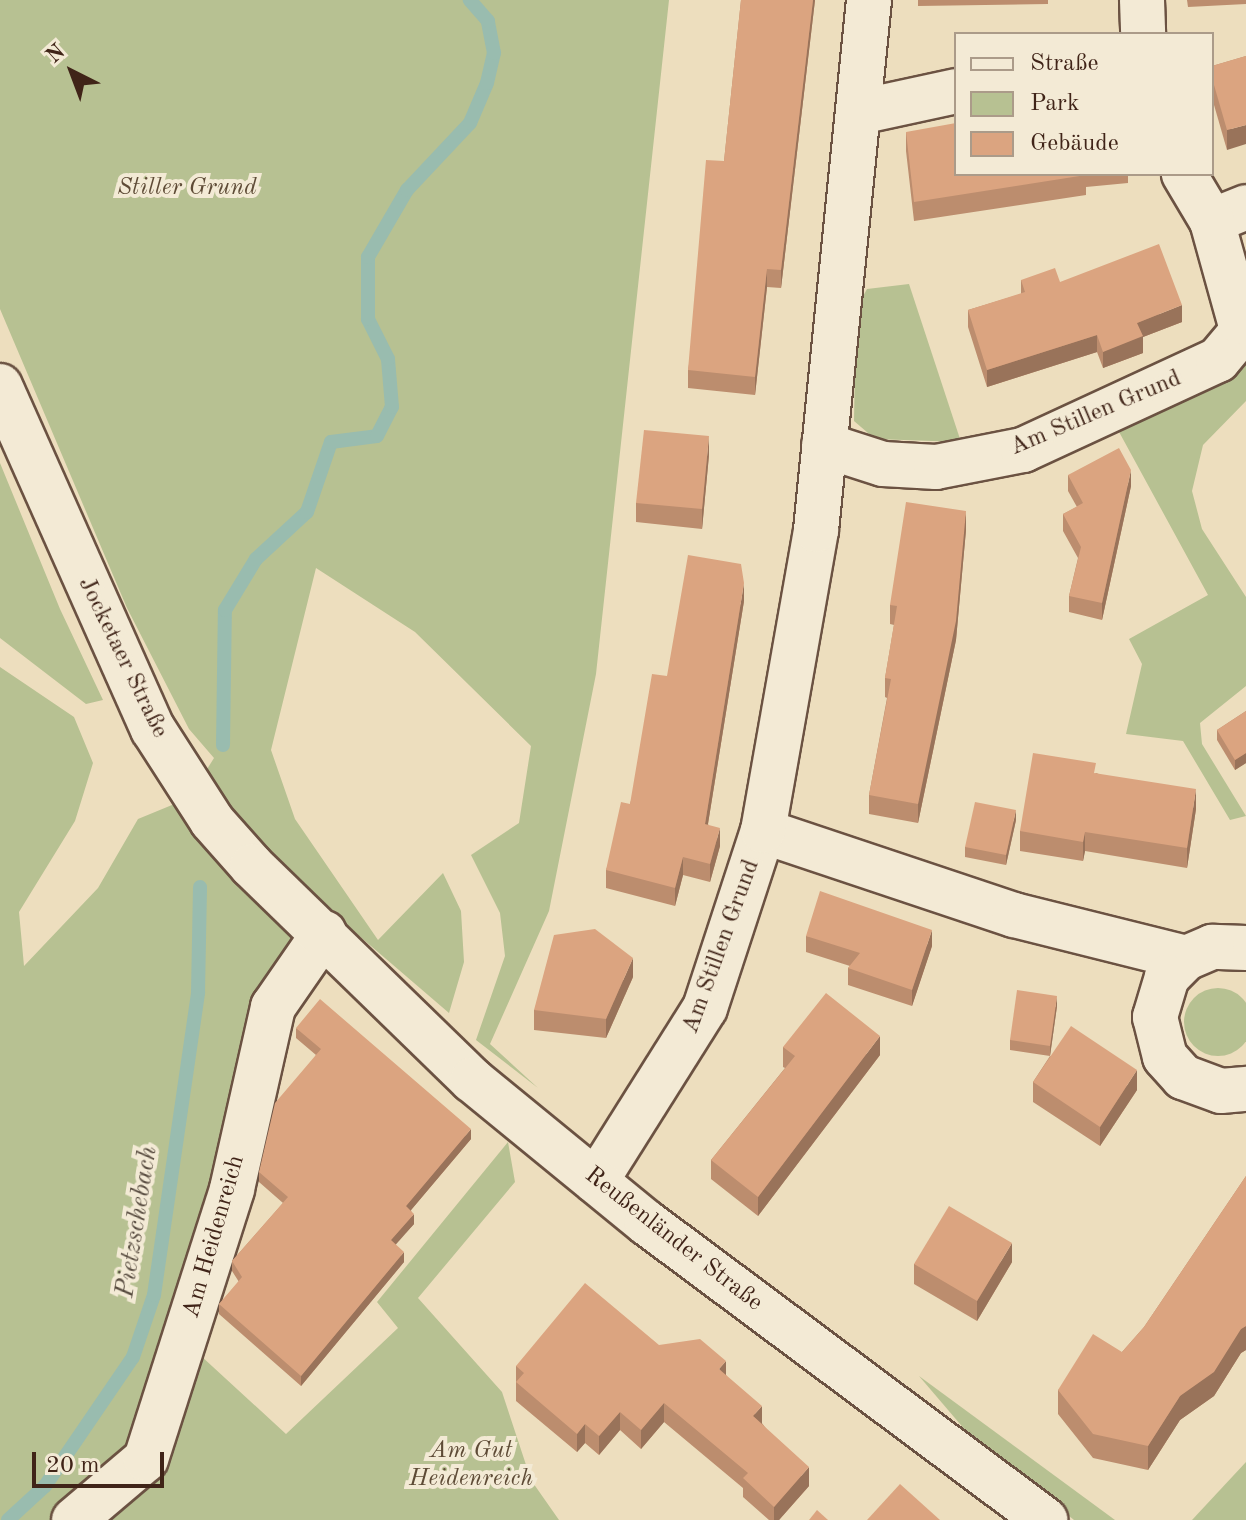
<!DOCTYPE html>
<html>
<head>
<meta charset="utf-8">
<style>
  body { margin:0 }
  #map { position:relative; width:1246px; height:1520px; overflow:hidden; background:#eddebe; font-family:"Old Standard TT",serif }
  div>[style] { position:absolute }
  .green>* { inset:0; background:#b7c192 }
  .round { border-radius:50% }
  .stream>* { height:14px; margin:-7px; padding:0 7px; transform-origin:7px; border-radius:7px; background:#99bcaf }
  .roads { filter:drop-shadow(2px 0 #6b5242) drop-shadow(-2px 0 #6b5242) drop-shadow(0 2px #6b5242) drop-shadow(0 -2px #6b5242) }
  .minor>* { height:44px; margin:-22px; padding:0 22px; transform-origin:22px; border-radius:22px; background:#f3ead5 }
  .tertiary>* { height:44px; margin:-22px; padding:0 22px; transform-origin:22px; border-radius:22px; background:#f3ead5 }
  .wall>* { inset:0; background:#bc8d6e }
  .shaded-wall>* { inset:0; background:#99735a }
  .building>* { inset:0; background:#dba480 }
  span { translate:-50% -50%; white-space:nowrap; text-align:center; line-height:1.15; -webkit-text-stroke:8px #f3ead5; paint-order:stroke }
  .park-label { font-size:24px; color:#5e4b36; font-style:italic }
  .street-label { font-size:24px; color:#402418 }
  .water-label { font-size:26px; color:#564a3e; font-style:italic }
  .legend { position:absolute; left:954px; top:32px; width:260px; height:144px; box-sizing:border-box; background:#f3ead5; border:2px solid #ab9b89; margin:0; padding:10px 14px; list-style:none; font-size:24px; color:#402418 }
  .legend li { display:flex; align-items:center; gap:16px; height:40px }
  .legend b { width:40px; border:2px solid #ab9b89 }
  .north { position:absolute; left:32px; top:32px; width:80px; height:80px; -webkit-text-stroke:6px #f3ead5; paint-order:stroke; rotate:318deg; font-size:22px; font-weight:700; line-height:32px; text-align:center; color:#402418 }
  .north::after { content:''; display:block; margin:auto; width:28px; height:36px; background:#402418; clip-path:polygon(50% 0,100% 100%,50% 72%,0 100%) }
  .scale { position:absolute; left:32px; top:1452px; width:132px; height:36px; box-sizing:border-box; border:4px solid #402418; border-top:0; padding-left:10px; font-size:24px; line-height:28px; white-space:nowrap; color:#402418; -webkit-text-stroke:6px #f3ead5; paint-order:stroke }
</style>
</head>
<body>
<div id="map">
  <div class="green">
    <div style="clip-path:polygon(0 0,669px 0,596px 674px,549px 911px,490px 1044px,538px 1088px,476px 1040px,505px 956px,500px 913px,471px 855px,519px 823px,531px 746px,415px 632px,316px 568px,271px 750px,295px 819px,378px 940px,443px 873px,461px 911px,464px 962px,449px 1013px,336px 916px,289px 946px,188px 1344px,286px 1434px,398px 1328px,377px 1302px,508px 1142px,515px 1182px,418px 1298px,502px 1392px,531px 1480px,559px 1520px,0 1520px,0 667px,74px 717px,93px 763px,75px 821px,19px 912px,24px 966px,98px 888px,138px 819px,189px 798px,214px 758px,189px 729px,127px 608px,0 309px)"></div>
    <div style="clip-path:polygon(909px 284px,961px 442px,875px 439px,854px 421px,856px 309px,867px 289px)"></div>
    <div style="clip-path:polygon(1246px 363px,1246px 401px,1203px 445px,1192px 491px,1202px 529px,1246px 597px,1246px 686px,1200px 723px,1202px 744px,1246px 816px,1230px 820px,1183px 741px,1126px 734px,1142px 664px,1129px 639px,1208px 595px,1118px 430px)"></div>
    <div style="clip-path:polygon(0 463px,60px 609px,103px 700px,86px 704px,0 638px)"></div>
    <div class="round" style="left:1184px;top:988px;width:68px;height:68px"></div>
    <div style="clip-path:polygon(919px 1376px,1115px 1520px,1074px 1520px,966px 1431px)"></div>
    <div style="clip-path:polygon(1246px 1462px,1246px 1520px,1192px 1520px)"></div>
  </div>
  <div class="stream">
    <div style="left:223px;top:745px;width:135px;rotate:-89.2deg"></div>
    <div style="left:225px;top:610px;width:60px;rotate:-58.7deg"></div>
    <div style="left:256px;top:559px;width:69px;rotate:-42.7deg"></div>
    <div style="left:307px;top:512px;width:74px;rotate:-71.1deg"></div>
    <div style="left:331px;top:442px;width:46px;rotate:-7.4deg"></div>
    <div style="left:377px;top:436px;width:33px;rotate:-63deg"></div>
    <div style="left:392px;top:407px;width:48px;rotate:-94.8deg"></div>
    <div style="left:388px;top:359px;width:45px;rotate:-116.6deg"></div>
    <div style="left:368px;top:319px;width:62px;rotate:-90deg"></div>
    <div style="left:368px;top:257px;width:78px;rotate:-59.8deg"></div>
    <div style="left:407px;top:190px;width:92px;rotate:-46.8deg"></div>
    <div style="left:470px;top:123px;width:43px;rotate:-67deg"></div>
    <div style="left:487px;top:83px;width:31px;rotate:-77deg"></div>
    <div style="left:494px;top:53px;width:33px;rotate:-101deg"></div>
    <div style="left:488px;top:21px;width:28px;rotate:-131deg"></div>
    <div style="left:8px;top:1520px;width:50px;rotate:-42.6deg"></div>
    <div style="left:45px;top:1486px;width:156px;rotate:-55.7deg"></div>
    <div style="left:133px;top:1357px;width:65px;rotate:-71.3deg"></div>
    <div style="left:154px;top:1295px;width:306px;rotate:-81.7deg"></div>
    <div style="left:198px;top:992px;width:105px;rotate:-88.9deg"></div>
  </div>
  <div class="roads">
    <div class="minor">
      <div style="left:1142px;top:0;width:34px;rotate:88deg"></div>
      <div style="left:859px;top:112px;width:99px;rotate:-12.2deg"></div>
      <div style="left:1212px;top:221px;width:37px;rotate:-22deg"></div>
      <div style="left:824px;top:445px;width:62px;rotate:17.9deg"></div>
      <div style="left:883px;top:464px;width:53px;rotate:3.2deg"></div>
      <div style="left:936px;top:467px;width:89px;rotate:-11.1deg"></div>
      <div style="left:1023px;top:450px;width:215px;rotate:-24.8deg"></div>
      <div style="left:1218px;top:360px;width:34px;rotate:-50deg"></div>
      <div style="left:1240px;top:334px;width:12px;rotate:-90deg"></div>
      <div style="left:1240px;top:322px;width:105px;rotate:-105.5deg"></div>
      <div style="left:1212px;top:221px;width:55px;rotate:-120.8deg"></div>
      <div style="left:763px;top:831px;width:265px;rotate:18.5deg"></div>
      <div style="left:1014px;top:915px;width:177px;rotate:14deg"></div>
      <div style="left:1246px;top:948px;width:34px;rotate:-178deg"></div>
      <div style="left:1212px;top:947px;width:28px;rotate:157deg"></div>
      <div style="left:1186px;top:958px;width:27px;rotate:135deg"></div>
      <div style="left:1167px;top:977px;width:42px;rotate:106.7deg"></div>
      <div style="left:1155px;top:1017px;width:41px;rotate:76deg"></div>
      <div style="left:1165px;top:1057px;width:27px;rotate:48deg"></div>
      <div style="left:1183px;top:1077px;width:40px;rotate:20.2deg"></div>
      <div style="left:1221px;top:1091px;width:25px;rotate:-5deg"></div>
      <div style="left:596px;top:1181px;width:204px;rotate:-57.8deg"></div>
      <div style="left:705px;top:1008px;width:186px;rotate:-71.9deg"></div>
      <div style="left:763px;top:831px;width:306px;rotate:-80deg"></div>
      <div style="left:816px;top:530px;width:533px;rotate:-84.29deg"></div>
      <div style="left:74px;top:1520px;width:94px;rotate:-40.3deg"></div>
      <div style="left:146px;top:1459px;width:283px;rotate:-72.3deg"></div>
      <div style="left:232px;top:1189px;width:187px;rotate:-77.3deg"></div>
      <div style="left:273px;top:1007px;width:90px;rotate:-55.4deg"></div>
    </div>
    <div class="tertiary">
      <div style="left:0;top:386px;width:376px;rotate:66deg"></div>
      <div style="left:153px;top:729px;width:109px;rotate:57.3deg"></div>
      <div style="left:212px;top:821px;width:60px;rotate:48.4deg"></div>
      <div style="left:252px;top:866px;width:307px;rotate:44.2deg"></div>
      <div style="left:472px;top:1080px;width:226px;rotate:39.3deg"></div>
      <div style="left:647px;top:1223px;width:497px;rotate:36.7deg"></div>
    </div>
  </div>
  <div class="wall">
    <div style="clip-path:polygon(741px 0,815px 0,781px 288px,767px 287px,755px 395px,688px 388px,688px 370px,724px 161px)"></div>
    <div style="clip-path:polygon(918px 0,1048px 0,1048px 4px,918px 6px)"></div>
    <div style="clip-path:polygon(1187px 0,1246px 0,1246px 4px,1188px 7px)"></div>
    <div style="clip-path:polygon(1246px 56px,1227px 150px,1212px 98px,1212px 66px)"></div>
    <div style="clip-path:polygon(906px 132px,956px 174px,1128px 174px,1128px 183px,1086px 187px,1086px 195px,914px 221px,906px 151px)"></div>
    <div style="clip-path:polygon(1021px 280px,1060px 282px,1182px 322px,1143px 337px,1143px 353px,1103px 368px,1097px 352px,987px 387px,968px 327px,968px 310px,1021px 294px)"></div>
    <div style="clip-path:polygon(709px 455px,702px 529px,636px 522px,636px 503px)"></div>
    <div style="clip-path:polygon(1068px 475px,1131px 486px,1102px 620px,1069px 612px,1069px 596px,1078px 558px,1063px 531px,1063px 514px,1077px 507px,1068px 491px)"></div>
    <div style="clip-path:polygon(966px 530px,956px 640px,918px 823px,869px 814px,869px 795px,887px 698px,885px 697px,885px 678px,894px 625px,890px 624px,890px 605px)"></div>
    <div style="clip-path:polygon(744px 601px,708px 824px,720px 846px,710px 882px,683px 875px,675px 906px,606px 888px,606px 870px,630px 804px,667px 676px)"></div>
    <div style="clip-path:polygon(1246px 711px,1246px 763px,1235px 770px,1217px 740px,1217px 730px)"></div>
    <div style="clip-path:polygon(1096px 773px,1196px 809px,1187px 868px,1085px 851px,1083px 861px,1020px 851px,1020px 831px)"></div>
    <div style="clip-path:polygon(1016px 820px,1006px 865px,965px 857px,965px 847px)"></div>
    <div style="clip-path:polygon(806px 936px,932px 946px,912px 1006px,848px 985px,848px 968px,850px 966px,806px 952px)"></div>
    <div style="clip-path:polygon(633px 977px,606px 1038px,534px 1030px,534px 1010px)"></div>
    <div style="clip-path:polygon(1057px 1006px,1050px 1056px,1137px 1090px,1100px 1146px,1033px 1102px,1033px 1082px,1050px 1056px,1010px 1050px,1010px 1040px)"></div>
    <div style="clip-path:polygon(296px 1028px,471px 1139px,411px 1210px,414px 1224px,395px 1244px,404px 1262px,301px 1386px,219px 1314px,219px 1304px,239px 1282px,232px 1271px,232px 1261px,283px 1203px,259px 1182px,259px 1172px,316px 1055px,296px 1038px)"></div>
    <div style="clip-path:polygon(783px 1047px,880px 1055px,758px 1216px,711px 1179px,711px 1160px,785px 1068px,783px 1067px)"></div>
    <div style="clip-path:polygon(1246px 1176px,1246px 1350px,1241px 1353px,1214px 1396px,1180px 1420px,1148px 1470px,1093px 1458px,1058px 1414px,1058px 1390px,1122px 1352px,1144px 1327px)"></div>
    <div style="clip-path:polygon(1012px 1262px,977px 1321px,914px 1284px,914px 1264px)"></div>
    <div style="clip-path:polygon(659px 1345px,726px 1375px,809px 1486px,779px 1520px,769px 1520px,743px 1497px,743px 1488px,664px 1422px,641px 1449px,620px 1430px,599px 1455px,585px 1443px,577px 1452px,516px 1401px,516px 1366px)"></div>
  </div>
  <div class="shaded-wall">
    <div style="clip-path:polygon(813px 0,815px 0,781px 288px,781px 270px)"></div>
    <div style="clip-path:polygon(1246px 125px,1246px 144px,1227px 150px,1227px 130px)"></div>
    <div style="clip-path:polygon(767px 269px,767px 287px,755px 395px,755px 377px)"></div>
    <div style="clip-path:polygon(1182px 305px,1182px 322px,1143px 337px,1143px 353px,1103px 368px,1103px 352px,1137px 323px)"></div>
    <div style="clip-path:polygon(1097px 335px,1097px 352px,987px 387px,987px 370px)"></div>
    <div style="clip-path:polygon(709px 436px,709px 455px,702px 529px,702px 509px)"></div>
    <div style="clip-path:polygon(1131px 470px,1131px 486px,1102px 620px,1102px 603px)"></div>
    <div style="clip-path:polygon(966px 511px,966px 530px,956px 640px,918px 823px,918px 804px)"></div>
    <div style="clip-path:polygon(744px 583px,744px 601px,705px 842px,705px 824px)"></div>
    <div style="clip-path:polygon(1246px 753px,1246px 763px,1235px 770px,1235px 760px)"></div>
    <div style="clip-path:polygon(1196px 789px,1196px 809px,1187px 868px,1187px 848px)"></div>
    <div style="clip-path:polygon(1016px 810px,1016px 820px,1006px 865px,1006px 855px)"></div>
    <div style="clip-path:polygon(720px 828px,720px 846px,710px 882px,710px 864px)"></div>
    <div style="clip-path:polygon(1085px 832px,1085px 851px,1083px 861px,1083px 842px)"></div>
    <div style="clip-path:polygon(683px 857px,683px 875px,675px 906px,675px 888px)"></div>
    <div style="clip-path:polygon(932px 930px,932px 946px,912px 1006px,912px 990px)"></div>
    <div style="clip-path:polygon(633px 958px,633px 977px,606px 1038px,606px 1019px)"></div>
    <div style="clip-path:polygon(1057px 996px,1057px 1006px,1050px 1056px,1050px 1046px)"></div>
    <div style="clip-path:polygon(880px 1036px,880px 1055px,758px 1216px,758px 1197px)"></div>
    <div style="clip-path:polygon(1137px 1070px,1137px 1090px,1100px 1146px,1100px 1127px)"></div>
    <div style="clip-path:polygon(471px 1129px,471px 1139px,406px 1216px,406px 1206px)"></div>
    <div style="clip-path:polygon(414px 1214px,414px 1224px,391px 1250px,391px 1240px)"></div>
    <div style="clip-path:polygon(1012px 1243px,1012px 1262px,977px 1321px,977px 1301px)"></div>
    <div style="clip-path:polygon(404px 1252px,404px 1262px,301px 1386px,301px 1376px)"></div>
    <div style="clip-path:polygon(1246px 1326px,1246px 1350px,1241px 1353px,1214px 1396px,1180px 1420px,1148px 1470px,1148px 1446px,1180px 1396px,1241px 1329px)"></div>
    <div style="clip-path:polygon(726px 1361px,726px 1379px,719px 1369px)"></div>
    <div style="clip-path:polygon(664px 1403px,664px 1422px,641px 1449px,641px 1430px)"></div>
    <div style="clip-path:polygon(762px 1406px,762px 1424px,753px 1416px)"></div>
    <div style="clip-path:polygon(620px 1412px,620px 1430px,599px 1455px,599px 1436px)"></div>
    <div style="clip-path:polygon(585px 1424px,585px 1443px,577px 1452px,577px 1434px)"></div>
    <div style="clip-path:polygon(809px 1467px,809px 1486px,779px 1520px,774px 1520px,774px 1507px)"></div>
  </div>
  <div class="building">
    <div style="clip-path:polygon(741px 0,813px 0,781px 270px,767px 269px,755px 377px,688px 370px,706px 160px,724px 161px)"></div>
    <div style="clip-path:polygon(1246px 56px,1246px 125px,1227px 130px,1212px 78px,1212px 66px)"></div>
    <div style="clip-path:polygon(956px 123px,956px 174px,1085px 174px,1086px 175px,914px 202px,906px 132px)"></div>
    <div style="clip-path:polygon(1159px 244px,1182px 305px,1137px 323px,1143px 336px,1103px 352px,1097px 335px,987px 370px,968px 310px,1025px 292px,1021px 280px,1055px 268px,1060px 282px)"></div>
    <div style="clip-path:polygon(644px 430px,709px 436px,702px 509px,636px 503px)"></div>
    <div style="clip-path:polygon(1119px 448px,1131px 470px,1102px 603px,1069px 596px,1081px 547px,1063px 514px,1083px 503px,1068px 475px)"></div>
    <div style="clip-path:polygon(906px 502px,966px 511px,956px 621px,918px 804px,869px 795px,891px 679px,885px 678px,897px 606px,890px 605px)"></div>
    <div style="clip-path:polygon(688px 555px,741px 564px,744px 583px,705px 824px,720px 828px,710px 864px,683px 857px,675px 888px,606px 870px,621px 802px,630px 804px,652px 674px,667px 676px)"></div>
    <div style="clip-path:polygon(1246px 711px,1246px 753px,1235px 760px,1217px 730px)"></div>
    <div style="clip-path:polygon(1033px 753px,1096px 763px,1094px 773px,1196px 789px,1187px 848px,1085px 832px,1083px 842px,1020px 831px)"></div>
    <div style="clip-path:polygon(975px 802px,1016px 810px,1006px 855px,965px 847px)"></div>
    <div style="clip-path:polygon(820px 891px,932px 930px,912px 990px,848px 968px,860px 953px,806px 936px)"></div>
    <div style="clip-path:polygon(595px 929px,633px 958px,606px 1019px,534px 1010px,554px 935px)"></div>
    <div style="clip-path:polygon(1017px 990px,1057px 996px,1050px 1046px,1010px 1040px)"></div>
    <div style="clip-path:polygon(826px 993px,880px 1036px,758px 1197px,711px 1160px,795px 1056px,783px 1047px)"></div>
    <div style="clip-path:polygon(320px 999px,471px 1129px,406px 1206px,414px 1214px,391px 1240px,404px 1252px,301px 1376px,219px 1304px,242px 1277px,232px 1261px,288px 1197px,259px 1172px,275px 1103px,321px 1049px,296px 1028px)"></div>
    <div style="clip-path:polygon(1071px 1026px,1137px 1070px,1100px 1127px,1033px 1082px)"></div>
    <div style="clip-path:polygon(1246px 1176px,1246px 1326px,1241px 1329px,1214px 1372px,1180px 1396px,1148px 1446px,1093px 1434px,1058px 1390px,1093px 1334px,1122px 1352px,1144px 1327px)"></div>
    <div style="clip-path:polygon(949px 1206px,1012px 1243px,977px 1301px,914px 1264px)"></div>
    <div style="clip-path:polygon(585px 1283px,659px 1345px,700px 1339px,726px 1361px,719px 1369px,762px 1406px,753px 1416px,809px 1467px,774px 1507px,743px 1478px,748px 1473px,664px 1403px,641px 1430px,620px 1412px,599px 1436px,585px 1424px,577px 1434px,516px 1382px,524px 1373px,516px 1366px)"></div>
    <div style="clip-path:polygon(900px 1484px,940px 1520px,867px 1520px)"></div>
    <div style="clip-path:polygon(817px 1510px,828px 1520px,809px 1520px)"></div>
  </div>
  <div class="park-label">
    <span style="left:187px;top:189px">Stiller Grund</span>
    <span style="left:471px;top:1466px">Am Gut<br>Heidenreich</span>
  </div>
  <div class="street-label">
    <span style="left:1096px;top:414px;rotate:-23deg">Am Stillen Grund</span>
    <span style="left:122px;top:658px;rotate:64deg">Jocketaer Straße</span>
    <span style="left:722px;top:947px;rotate:-70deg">Am Stillen Grund</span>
    <span style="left:215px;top:1237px;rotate:-74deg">Am Heidenreich</span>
    <span style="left:673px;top:1240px;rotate:38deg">Reußenländer Straße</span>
  </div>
  <div class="water-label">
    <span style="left:138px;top:1222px;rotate:-81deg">Pietzschebach</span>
  </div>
  <ul class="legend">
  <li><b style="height:10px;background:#f3ead5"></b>Straße</li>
  <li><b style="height:22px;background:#b7c192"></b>Park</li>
  <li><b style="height:22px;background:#dba480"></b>Gebäude</li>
  </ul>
  <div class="north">N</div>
  <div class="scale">20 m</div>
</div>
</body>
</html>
